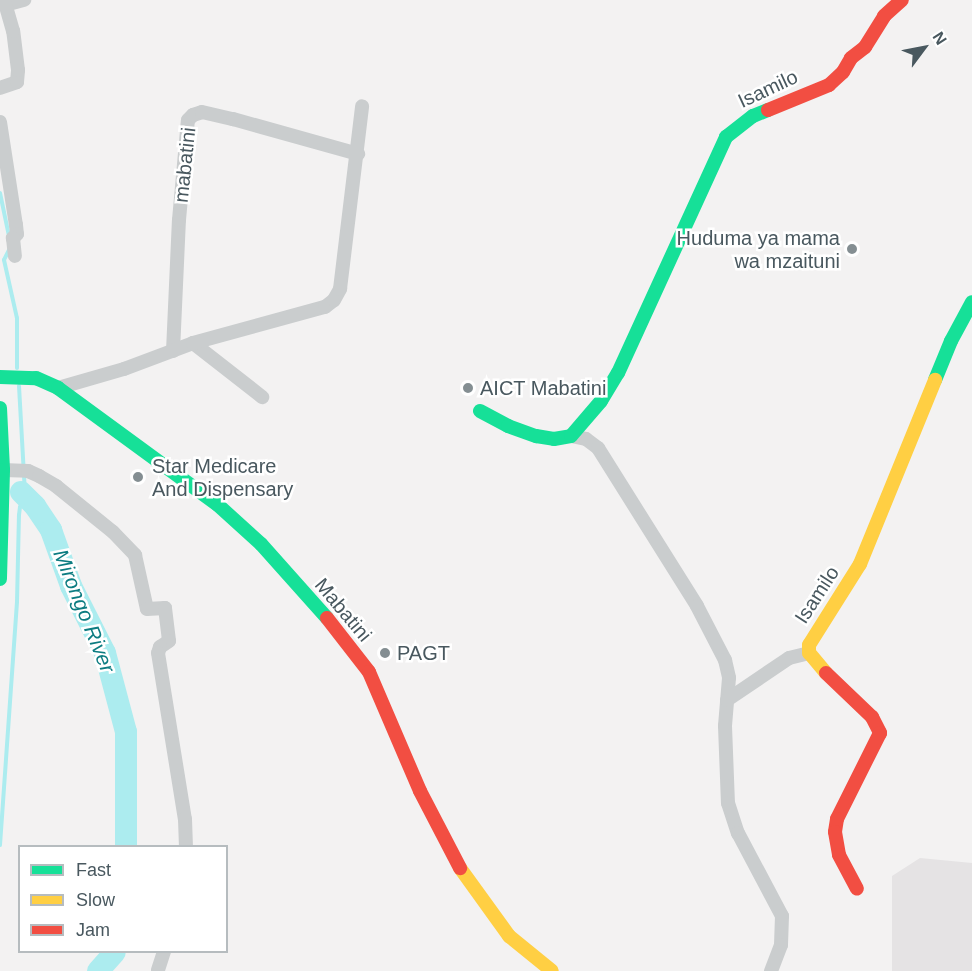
<!DOCTYPE html>
<html>
<head>
<meta charset="utf-8">
<style>
  body { margin:0 }
  #map { position:relative; width:972px; height:971px; overflow:hidden; background:#f3f2f2; font-family:Helvetica,sans-serif }
  div>[style] { position:absolute }
  .education>* { inset:0; background:#e5e3e4 }
  .stream>* { height:4px; margin:-2px; padding:0 2px; transform-origin:2px; border-radius:2px; background:#acecef }
  .river>* { height:22px; margin:-11px; padding:0 11px; transform-origin:11px; border-radius:11px; background:#acecef }
  .street>* { height:14px; margin:-7px; padding:0 7px; transform-origin:7px; border-radius:7px; background:#cacdce }
  .fast>* { height:14px; margin:-7px; padding:0 7px; transform-origin:7px; border-radius:7px; background:#16e098 }
  .slow>* { height:14px; margin:-7px; padding:0 7px; transform-origin:7px; border-radius:7px; background:#ffcf43 }
  .jam>* { height:14px; margin:-7px; padding:0 7px; transform-origin:7px; border-radius:7px; background:#f24e42 }
  .dots>* { width:16px; height:16px; translate:-50% -50%; box-sizing:border-box; border:3px solid #fff; border-radius:50% }
  span { translate:-50% -50%; white-space:nowrap; text-align:center; line-height:1.15; -webkit-text-stroke:5px #fff; paint-order:stroke }
  .street-label { font-size:20px; color:#49585f }
  .poi-label { font-size:20px; color:#49585f }
  .right { translate:-100% -50%; text-align:right }
  .left { translate:0 -50%; text-align:left }
  .water-label { font-size:21px; color:#0c7c81; font-style:italic }
  .legend { position:absolute; left:18px; top:845px; width:210px; height:108px; box-sizing:border-box; background:#fff; border:2px solid #b6bcbf; margin:0; padding:8px 10px; list-style:none; font-size:18px; color:#49585f }
  .legend li { display:flex; align-items:center; gap:12px; height:30px }
  .legend b { width:30px; border:2px solid #b6bcbf }
  .north { position:absolute; left:894px; top:18px; width:60px; height:60px; -webkit-text-stroke:4px #fff; paint-order:stroke; rotate:58deg; font-size:16px; font-weight:700; line-height:24px; text-align:center; color:#49585f }
  .north::after { content:''; display:block; margin:auto; width:21px; height:27px; background:#49585f; clip-path:polygon(50% 0,100% 100%,50% 72%,0 100%) }
</style>
</head>
<body>
<div id="map">
  <div class="education">
    <div style="clip-path:polygon(920px 858px,972px 863px,972px 971px,892px 971px,892px 876px)"></div>
  </div>
  <div class="stream">
    <div style="left:0;top:193px;width:44px;rotate:78.2deg"></div>
    <div style="left:9px;top:250px;width:11px;rotate:117deg"></div>
    <div style="left:4px;top:260px;width:59px;rotate:77.4deg"></div>
    <div style="left:17px;top:318px;width:50px;rotate:90deg"></div>
    <div style="left:19px;top:386px;width:107px;rotate:86.8deg"></div>
    <div style="left:0;top:845px;width:244px;rotate:-86deg"></div>
    <div style="left:17px;top:602px;width:87px;rotate:-88.7deg"></div>
    <div style="left:19px;top:515px;width:8px;rotate:-83deg"></div>
    <div style="left:20px;top:507px;width:11px;rotate:-45deg"></div>
  </div>
  <div class="river">
    <div style="left:21px;top:492px;width:20px;rotate:45deg"></div>
    <div style="left:35px;top:506px;width:29px;rotate:56deg"></div>
    <div style="left:51px;top:530px;width:59px;rotate:70.3deg"></div>
    <div style="left:71px;top:586px;width:75px;rotate:63.1deg"></div>
    <div style="left:105px;top:653px;width:82px;rotate:75.1deg"></div>
    <div style="left:126px;top:732px;width:114px;rotate:90deg"></div>
    <div style="left:98px;top:971px;width:25px;rotate:-48deg"></div>
  </div>
  <div class="street">
    <div style="left:5px;top:5px;width:20px;rotate:-15deg"></div>
    <div style="left:0;top:88px;width:18px;rotate:-19deg"></div>
    <div style="left:17px;top:82px;width:12px;rotate:-85deg"></div>
    <div style="left:18px;top:70px;width:39px;rotate:-97deg"></div>
    <div style="left:13px;top:31px;width:32px;rotate:-106deg"></div>
    <div style="left:0;top:122px;width:104px;rotate:81.2deg"></div>
    <div style="left:16px;top:225px;width:9px;rotate:84deg"></div>
    <div style="left:17px;top:234px;width:6px;rotate:135deg"></div>
    <div style="left:13px;top:238px;width:18px;rotate:84deg"></div>
    <div style="left:193px;top:343px;width:88px;rotate:38deg"></div>
    <div style="left:173px;top:351px;width:131px;rotate:-87.4deg"></div>
    <div style="left:179px;top:220px;width:100px;rotate:-84.9deg"></div>
    <div style="left:188px;top:120px;width:7px;rotate:-45deg"></div>
    <div style="left:193px;top:115px;width:9px;rotate:-18deg"></div>
    <div style="left:202px;top:112px;width:32px;rotate:13deg"></div>
    <div style="left:233px;top:119px;width:130px;rotate:15.6deg"></div>
    <div style="left:58px;top:388px;width:69px;rotate:-16.1deg"></div>
    <div style="left:124px;top:369px;width:74px;rotate:-20.6deg"></div>
    <div style="left:193px;top:343px;width:137px;rotate:-15.3deg"></div>
    <div style="left:325px;top:307px;width:11px;rotate:-38deg"></div>
    <div style="left:334px;top:300px;width:13px;rotate:-61deg"></div>
    <div style="left:340px;top:289px;width:184px;rotate:-83.1deg"></div>
    <div style="left:571px;top:436px;width:15px;rotate:11deg"></div>
    <div style="left:586px;top:439px;width:15px;rotate:37deg"></div>
    <div style="left:598px;top:448px;width:186px;rotate:57.9deg"></div>
    <div style="left:697px;top:606px;width:61px;rotate:62.6deg"></div>
    <div style="left:725px;top:660px;width:18px;rotate:77deg"></div>
    <div style="left:729px;top:678px;width:48px;rotate:94.8deg"></div>
    <div style="left:725px;top:726px;width:77px;rotate:87.8deg"></div>
    <div style="left:728px;top:803px;width:32px;rotate:72deg"></div>
    <div style="left:738px;top:833px;width:94px;rotate:62.1deg"></div>
    <div style="left:782px;top:916px;width:29px;rotate:92deg"></div>
    <div style="left:781px;top:945px;width:28px;rotate:111deg"></div>
    <div style="left:3px;top:470px;width:25px;rotate:2deg"></div>
    <div style="left:28px;top:471px;width:12px;rotate:24deg"></div>
    <div style="left:39px;top:476px;width:20px;rotate:30deg"></div>
    <div style="left:56px;top:486px;width:73px;rotate:38.9deg"></div>
    <div style="left:113px;top:532px;width:32px;rotate:46deg"></div>
    <div style="left:135px;top:555px;width:55px;rotate:77.5deg"></div>
    <div style="left:147px;top:609px;width:18px;rotate:-3deg"></div>
    <div style="left:165px;top:608px;width:33px;rotate:83deg"></div>
    <div style="left:169px;top:641px;width:11px;rotate:146deg"></div>
    <div style="left:160px;top:647px;width:6px;rotate:108deg"></div>
    <div style="left:158px;top:653px;width:168px;rotate:80.8deg"></div>
    <div style="left:185px;top:819px;width:27px;rotate:88deg"></div>
    <div style="left:727px;top:700px;width:75px;rotate:-34.1deg"></div>
    <div style="left:789px;top:658px;width:21px;rotate:-14deg"></div>
    <div style="left:158px;top:970px;width:19px;rotate:-72deg"></div>
  </div>
  <div class="fast">
    <div style="left:0;top:377px;width:36px;rotate:2deg"></div>
    <div style="left:36px;top:378px;width:24px;rotate:24deg"></div>
    <div style="left:58px;top:388px;width:198px;rotate:36.2deg"></div>
    <div style="left:218px;top:505px;width:58px;rotate:42.2deg"></div>
    <div style="left:261px;top:544px;width:99px;rotate:48.3deg"></div>
    <div style="left:935px;top:380px;width:42px;rotate:-67.7deg"></div>
    <div style="left:951px;top:341px;width:44px;rotate:-61.7deg"></div>
    <div style="left:0;top:408px;width:62px;rotate:87.2deg"></div>
    <div style="left:3px;top:470px;width:109px;rotate:91.6deg"></div>
    <div style="left:480px;top:411px;width:32px;rotate:28deg"></div>
    <div style="left:508px;top:426px;width:30px;rotate:20deg"></div>
    <div style="left:536px;top:436px;width:18px;rotate:9deg"></div>
    <div style="left:554px;top:439px;width:17px;rotate:-10deg"></div>
    <div style="left:571px;top:436px;width:46px;rotate:-49.4deg"></div>
    <div style="left:601px;top:401px;width:33px;rotate:-59deg"></div>
    <div style="left:618px;top:373px;width:260px;rotate:-65.4deg"></div>
    <div style="left:726px;top:137px;width:34px;rotate:-38deg"></div>
    <div style="left:753px;top:116px;width:16px;rotate:-22deg"></div>
  </div>
  <div class="slow">
    <div style="left:826px;top:673px;width:26px;rotate:-130deg"></div>
    <div style="left:809px;top:653px;width:8px;rotate:-90deg"></div>
    <div style="left:809px;top:645px;width:96px;rotate:-57.8deg"></div>
    <div style="left:860px;top:564px;width:199px;rotate:-67.8deg"></div>
    <div style="left:460px;top:868px;width:84px;rotate:54.2deg"></div>
    <div style="left:509px;top:936px;width:55px;rotate:39.1deg"></div>
  </div>
  <div class="jam">
    <div style="left:768px;top:110px;width:66px;rotate:-22.3deg"></div>
    <div style="left:829px;top:85px;width:19px;rotate:-43deg"></div>
    <div style="left:843px;top:72px;width:16px;rotate:-60deg"></div>
    <div style="left:851px;top:58px;width:18px;rotate:-38deg"></div>
    <div style="left:865px;top:47px;width:36px;rotate:-58deg"></div>
    <div style="left:884px;top:16px;width:24px;rotate:-42deg"></div>
    <div style="left:327px;top:618px;width:68px;rotate:52.1deg"></div>
    <div style="left:369px;top:672px;width:129px;rotate:66.8deg"></div>
    <div style="left:420px;top:791px;width:87px;rotate:62.5deg"></div>
    <div style="left:826px;top:673px;width:64px;rotate:43.7deg"></div>
    <div style="left:872px;top:717px;width:18px;rotate:63deg"></div>
    <div style="left:880px;top:733px;width:96px;rotate:116.6deg"></div>
    <div style="left:837px;top:819px;width:13px;rotate:99deg"></div>
    <div style="left:835px;top:832px;width:23px;rotate:80deg"></div>
    <div style="left:839px;top:855px;width:38px;rotate:62deg"></div>
  </div>
  <div class="dots">
    <div style="left:852px;top:249px;background:#848e92"></div>
    <div style="left:468px;top:388px;background:#848e92"></div>
    <div style="left:138px;top:477px;background:#848e92"></div>
    <div style="left:385px;top:653px;background:#848e92"></div>
  </div>
  <div class="street-label">
    <span style="left:768px;top:89px;rotate:-25deg">Isamilo</span>
    <span style="left:185px;top:165px;rotate:-84deg">mabatini</span>
    <span style="left:817px;top:595px;rotate:-57deg">Isamilo</span>
    <span style="left:343px;top:610px;rotate:50deg">Mabatini</span>
  </div>
  <div class="poi-label">
    <span class="right" style="left:840px;top:250px">Huduma ya mama<br>wa mzaituni</span>
    <span class="left" style="left:480px;top:388px">AICT Mabatini</span>
    <span class="left" style="left:152px;top:478px">Star Medicare<br>And Dispensary</span>
    <span class="left" style="left:397px;top:653px">PAGT</span>
  </div>
  <div class="water-label">
    <span style="left:84px;top:611px;rotate:68deg">Mirongo River</span>
  </div>
  <ul class="legend">
  <li><b style="height:8px;background:#16e098"></b>Fast</li>
  <li><b style="height:8px;background:#ffcf43"></b>Slow</li>
  <li><b style="height:8px;background:#f24e42"></b>Jam</li>
  </ul>
  <div class="north">N</div>
</div>
</body>
</html>
